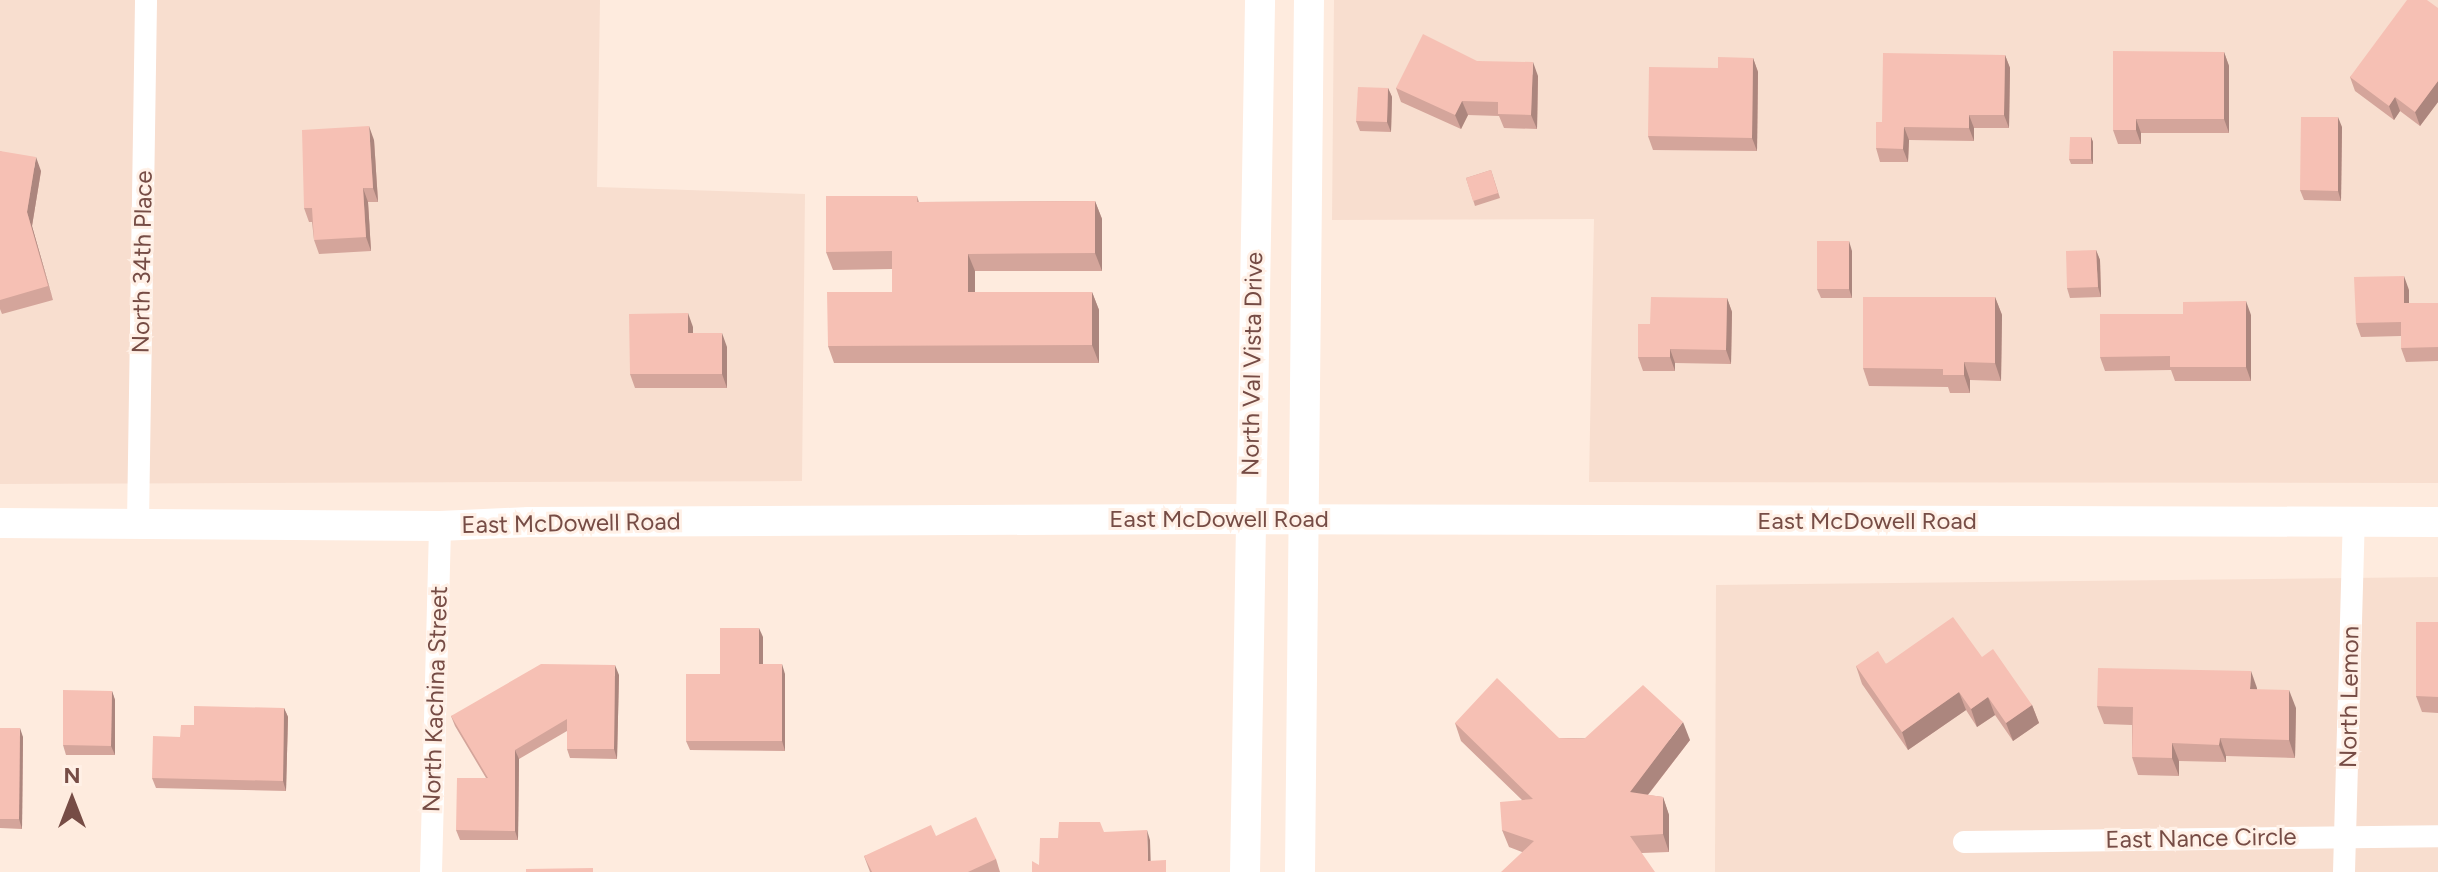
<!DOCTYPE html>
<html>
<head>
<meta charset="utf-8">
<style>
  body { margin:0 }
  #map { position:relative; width:2438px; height:872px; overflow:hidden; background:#feebde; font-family:Figtree,sans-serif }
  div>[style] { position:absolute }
  .residential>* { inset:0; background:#f8decf }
  .minor>* { height:22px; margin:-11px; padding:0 11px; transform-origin:11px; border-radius:11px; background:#fff }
  .secondary>* { height:30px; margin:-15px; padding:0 15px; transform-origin:15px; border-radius:15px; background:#fff }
  .wall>* { inset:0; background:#d4a59b }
  .shaded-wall>* { inset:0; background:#ac867e }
  .building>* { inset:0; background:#f6c0b4 }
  span { translate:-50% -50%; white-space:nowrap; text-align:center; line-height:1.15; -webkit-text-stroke:6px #fff0e6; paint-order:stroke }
  .street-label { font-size:24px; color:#764c45 }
  .north { position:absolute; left:32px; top:760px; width:80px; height:80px; -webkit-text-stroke:6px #fff0e6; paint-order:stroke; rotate:0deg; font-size:22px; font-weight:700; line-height:32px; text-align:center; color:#764c45 }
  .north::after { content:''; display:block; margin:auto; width:28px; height:36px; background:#764c45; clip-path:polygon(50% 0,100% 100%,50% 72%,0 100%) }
</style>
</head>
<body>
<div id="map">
  <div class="residential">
    <div style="clip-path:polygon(0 0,600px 0,597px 187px,805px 194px,802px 481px,0 484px)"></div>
    <div style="clip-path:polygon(1334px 0,2438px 0,2438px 483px,1589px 482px,1594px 219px,1332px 220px)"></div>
    <div style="clip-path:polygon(2438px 577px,2438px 872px,1715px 872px,1716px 585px)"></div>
  </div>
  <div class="minor">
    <div style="left:138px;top:523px;width:523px;rotate:-89.12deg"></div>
    <div style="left:1964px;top:842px;width:474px;rotate:-0.7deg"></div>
    <div style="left:431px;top:872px;width:346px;rotate:-88.5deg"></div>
    <div style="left:2344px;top:872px;width:350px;rotate:-88.4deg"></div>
  </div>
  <div class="secondary">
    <div style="left:0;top:523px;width:440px;rotate:0.4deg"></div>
    <div style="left:440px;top:526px;width:89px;rotate:-2.6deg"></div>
    <div style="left:529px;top:522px;width:684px;rotate:-0.25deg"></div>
    <div style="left:1213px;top:519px;width:1225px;rotate:0.14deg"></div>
    <div style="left:1245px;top:872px;width:872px;rotate:-89.01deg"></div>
    <div style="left:1300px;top:872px;width:872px;rotate:-89.41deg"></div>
  </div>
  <div class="wall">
    <div style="clip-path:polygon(2438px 8px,2438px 102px,2420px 126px,2400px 111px,2394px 120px,2355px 91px,2350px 77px)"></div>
    <div style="clip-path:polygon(2224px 52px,2229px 66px,2229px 133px,2141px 133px,2141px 144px,2118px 144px,2113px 130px)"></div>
    <div style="clip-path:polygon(2005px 55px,2010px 68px,2009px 128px,1974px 128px,1974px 141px,1909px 140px,1908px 162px,1880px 162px,1876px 148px,1882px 122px)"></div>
    <div style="clip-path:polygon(1753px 58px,1758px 72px,1757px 151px,1653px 150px,1648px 136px,1718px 68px)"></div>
    <div style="clip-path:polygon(1477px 61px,1538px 76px,1537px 129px,1504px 128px,1499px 116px,1468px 115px,1461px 129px,1401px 102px,1396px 88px)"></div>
    <div style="clip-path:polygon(1388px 88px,1392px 97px,1391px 132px,1360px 131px,1356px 121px)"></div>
    <div style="clip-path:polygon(2342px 127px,2341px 201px,2304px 200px,2300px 190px)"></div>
    <div style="clip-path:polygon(2091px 137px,2093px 142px,2093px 164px,2071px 164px,2069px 159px)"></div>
    <div style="clip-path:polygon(374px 140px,378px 202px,368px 202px,371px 251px,319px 254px,314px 240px,312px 222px,309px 222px,304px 208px)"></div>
    <div style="clip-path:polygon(0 151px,41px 171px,32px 226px,53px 300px,2px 314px,0 309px)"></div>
    <div style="clip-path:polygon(1491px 170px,1500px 198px,1475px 206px,1466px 178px)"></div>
    <div style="clip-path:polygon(917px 196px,919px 202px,1095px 201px,1102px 219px,1102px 271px,975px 271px,975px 292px,1092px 292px,1099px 310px,1099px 363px,834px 363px,828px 346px,892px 292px,892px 269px,833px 270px,826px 252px)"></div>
    <div style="clip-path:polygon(2096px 250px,2100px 260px,2101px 297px,2070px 298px,2067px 288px)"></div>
    <div style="clip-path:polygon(1852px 251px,1852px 298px,1821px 298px,1817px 289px)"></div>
    <div style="clip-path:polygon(2409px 290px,2409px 303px,2438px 303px,2438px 361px,2406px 362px,2401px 348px,2401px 336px,2361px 337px,2356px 323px)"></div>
    <div style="clip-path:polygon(1995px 297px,2002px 315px,2001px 381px,1970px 380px,1970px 393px,1950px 393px,1948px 387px,1869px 386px,1863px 368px)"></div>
    <div style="clip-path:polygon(1727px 298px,1732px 312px,1731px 364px,1675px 363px,1675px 371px,1643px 371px,1638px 357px,1650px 324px)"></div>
    <div style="clip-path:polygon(2251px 315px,2251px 381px,2175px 381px,2171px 370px,2105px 371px,2100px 357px)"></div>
    <div style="clip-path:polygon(693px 327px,693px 333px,727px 347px,727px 388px,635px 388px,630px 374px)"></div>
    <div style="clip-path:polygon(2438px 622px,2438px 713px,2422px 712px,2416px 696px)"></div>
    <div style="clip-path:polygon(763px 637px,763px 664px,785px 674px,785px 751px,690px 750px,686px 741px,720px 674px)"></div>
    <div style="clip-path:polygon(1982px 657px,2032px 705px,2039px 723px,2013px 741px,1995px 715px,1977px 727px,1966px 710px,1908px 750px,1862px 684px,1856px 666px)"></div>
    <div style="clip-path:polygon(619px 675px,617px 759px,570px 758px,567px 749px,567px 731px,519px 759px,518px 840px,460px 840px,456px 830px,486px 778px,455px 726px,451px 716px)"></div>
    <div style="clip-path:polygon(112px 691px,115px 700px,115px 755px,66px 755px,63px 745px)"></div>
    <div style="clip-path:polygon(2097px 706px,2296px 708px,2295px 758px,2226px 756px,2226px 762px,2179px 761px,2179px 776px,2138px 775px,2132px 757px,2132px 725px,2104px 724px)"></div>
    <div style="clip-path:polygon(284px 708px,288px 717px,286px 791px,156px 788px,152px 778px,180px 737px,194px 725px)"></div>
    <div style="clip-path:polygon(1455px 723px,1559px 738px,1690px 740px,1648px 795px,1663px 797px,1669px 815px,1669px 852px,1642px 853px,1522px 852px,1509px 847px,1502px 830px,1522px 800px,1461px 741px)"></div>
    <div style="clip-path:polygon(0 728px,23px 737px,22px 829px,0 828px)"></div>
    <div style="clip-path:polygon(936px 836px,996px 859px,1000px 872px,870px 872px,864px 856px)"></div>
  </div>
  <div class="shaded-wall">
    <div style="clip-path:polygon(2224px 52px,2229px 66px,2229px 133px,2224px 119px)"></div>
    <div style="clip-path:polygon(2005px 55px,2010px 68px,2009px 128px,2004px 115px)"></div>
    <div style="clip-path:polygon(1753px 58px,1758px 72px,1757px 151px,1752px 138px)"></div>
    <div style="clip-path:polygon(1533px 62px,1538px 76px,1537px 129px,1531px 115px)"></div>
    <div style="clip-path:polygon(2438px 81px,2438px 102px,2420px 126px,2415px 112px)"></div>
    <div style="clip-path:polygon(1388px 88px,1392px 97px,1391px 132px,1387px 122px)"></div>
    <div style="clip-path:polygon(2395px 97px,2400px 111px,2394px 120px,2389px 106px)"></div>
    <div style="clip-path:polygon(1462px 101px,1468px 115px,1461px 129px,1455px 115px)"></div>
    <div style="clip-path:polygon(1969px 115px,1974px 128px,1974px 141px,1969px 128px)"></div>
    <div style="clip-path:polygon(2338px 117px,2342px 127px,2341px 201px,2338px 191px)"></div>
    <div style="clip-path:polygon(2136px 119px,2141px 133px,2141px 144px,2136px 130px)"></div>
    <div style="clip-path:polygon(369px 126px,374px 140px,378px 202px,373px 188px)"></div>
    <div style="clip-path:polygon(1904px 127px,1909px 140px,1908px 162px,1903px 149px)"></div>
    <div style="clip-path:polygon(2091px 137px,2093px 142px,2093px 164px,2091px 159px)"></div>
    <div style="clip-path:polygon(36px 157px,41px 171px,32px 226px,53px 300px,27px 212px)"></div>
    <div style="clip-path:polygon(363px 188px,368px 202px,371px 251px,366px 237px)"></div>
    <div style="clip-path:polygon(1095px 201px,1102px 219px,1102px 271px,1095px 253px)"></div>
    <div style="clip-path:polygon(1849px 241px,1852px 251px,1852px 298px,1849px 289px)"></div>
    <div style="clip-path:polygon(2096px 250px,2100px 260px,2101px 297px,2098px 287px)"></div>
    <div style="clip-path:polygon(968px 254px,975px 271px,975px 310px,968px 292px)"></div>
    <div style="clip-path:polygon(2404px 276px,2409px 290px,2409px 317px,2404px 303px)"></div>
    <div style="clip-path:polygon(1092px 292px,1099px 310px,1099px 363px,1092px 345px)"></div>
    <div style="clip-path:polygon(1995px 297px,2002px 315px,2001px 381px,1995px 363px)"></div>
    <div style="clip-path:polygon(1727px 298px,1732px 312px,1731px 364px,1726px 350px)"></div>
    <div style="clip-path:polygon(2246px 301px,2251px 315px,2251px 381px,2246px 367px)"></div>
    <div style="clip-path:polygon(688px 313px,693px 327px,693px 347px,688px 333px)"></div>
    <div style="clip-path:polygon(722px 333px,727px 347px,727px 388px,722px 374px)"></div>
    <div style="clip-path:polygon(1670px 349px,1675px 363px,1675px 371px,1670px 357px)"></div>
    <div style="clip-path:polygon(1964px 362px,1970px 380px,1970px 393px,1964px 375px)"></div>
    <div style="clip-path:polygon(759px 628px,763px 637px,763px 674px,759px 664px)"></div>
    <div style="clip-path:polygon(782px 664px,785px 674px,785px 751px,782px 741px)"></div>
    <div style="clip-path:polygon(615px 665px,619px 675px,617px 759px,614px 749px)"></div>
    <div style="clip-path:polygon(2251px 671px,2257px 688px,2257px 707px,2250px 689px)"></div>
    <div style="clip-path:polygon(2289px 690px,2296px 708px,2295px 758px,2289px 740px)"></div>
    <div style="clip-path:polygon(112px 691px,115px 700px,115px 755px,111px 746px)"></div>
    <div style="clip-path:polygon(1959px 692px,1966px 710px,1908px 750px,1902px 732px)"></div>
    <div style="clip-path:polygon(1988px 697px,1995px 715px,1977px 727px,1971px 709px)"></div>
    <div style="clip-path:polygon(2032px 705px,2039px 723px,2013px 741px,2006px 723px)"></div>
    <div style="clip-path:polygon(284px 708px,288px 717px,286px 791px,283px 781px)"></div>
    <div style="clip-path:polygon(1683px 722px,1690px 740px,1636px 810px,1630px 792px)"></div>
    <div style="clip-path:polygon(20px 728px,23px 737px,22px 829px,19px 819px)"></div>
    <div style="clip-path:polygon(2220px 738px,2226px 756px,2226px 762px,2219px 745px)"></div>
    <div style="clip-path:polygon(2172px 743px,2179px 761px,2179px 776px,2172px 758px)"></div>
    <div style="clip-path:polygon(515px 750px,519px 759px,518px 840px,515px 831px)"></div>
    <div style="clip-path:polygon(1663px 797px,1669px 815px,1669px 852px,1663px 834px)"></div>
    <div style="clip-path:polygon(1147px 830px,1150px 840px,1151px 871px,1148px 861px)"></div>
  </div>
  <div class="building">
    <div style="clip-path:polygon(2407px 0,2427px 0,2438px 8px,2438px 81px,2415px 112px,2395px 97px,2389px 106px,2350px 77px)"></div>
    <div style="clip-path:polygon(1423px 34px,1477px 61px,1533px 62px,1531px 115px,1498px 114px,1498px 102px,1462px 101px,1455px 115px,1396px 88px)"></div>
    <div style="clip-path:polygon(2113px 51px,2224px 52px,2224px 119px,2136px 119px,2136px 130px,2113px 130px)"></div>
    <div style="clip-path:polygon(1883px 53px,2005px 55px,2004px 115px,1969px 115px,1969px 128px,1904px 127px,1903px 149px,1876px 148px,1876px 122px,1882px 122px)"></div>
    <div style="clip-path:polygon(1718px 57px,1753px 58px,1752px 138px,1648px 136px,1649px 67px,1718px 68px)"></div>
    <div style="clip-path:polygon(1358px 87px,1388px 88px,1387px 122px,1356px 121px)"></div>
    <div style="clip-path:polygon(2301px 117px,2338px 117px,2338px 191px,2300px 190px)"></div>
    <div style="clip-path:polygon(369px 126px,373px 188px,363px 188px,366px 237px,314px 240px,312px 208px,304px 208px,302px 130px)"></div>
    <div style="clip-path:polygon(2070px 137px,2091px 137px,2091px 159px,2069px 159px)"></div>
    <div style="clip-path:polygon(0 151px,36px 157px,27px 212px,48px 286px,0 300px)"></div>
    <div style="clip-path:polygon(1491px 170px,1498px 193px,1473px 201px,1466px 178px)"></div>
    <div style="clip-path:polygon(826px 196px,917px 196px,917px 202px,1095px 201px,1095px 253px,968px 254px,968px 292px,1092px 292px,1092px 345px,828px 346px,827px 292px,892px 292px,892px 251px,826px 252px)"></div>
    <div style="clip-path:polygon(1817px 241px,1849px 241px,1849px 289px,1817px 289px)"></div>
    <div style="clip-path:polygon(2096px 250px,2098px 287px,2067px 288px,2066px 251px)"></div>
    <div style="clip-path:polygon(2404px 276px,2404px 303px,2438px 303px,2438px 347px,2401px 348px,2401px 322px,2356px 323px,2354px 277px)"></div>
    <div style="clip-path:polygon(1651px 297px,1727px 298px,1726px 350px,1670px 349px,1670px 357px,1638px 357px,1638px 324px,1650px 324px)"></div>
    <div style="clip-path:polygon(1863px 297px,1995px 297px,1995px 363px,1964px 362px,1964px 375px,1943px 375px,1943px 369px,1863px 368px)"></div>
    <div style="clip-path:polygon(2246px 301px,2246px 367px,2170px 367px,2170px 356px,2100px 357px,2100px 314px,2183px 314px,2183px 302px)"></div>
    <div style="clip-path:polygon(688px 313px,688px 333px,722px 333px,722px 374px,630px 374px,629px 314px)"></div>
    <div style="clip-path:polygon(1953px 617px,1982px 657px,1993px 649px,2032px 705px,2006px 723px,1988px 697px,1971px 709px,1959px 692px,1902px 732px,1856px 666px,1878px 651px,1886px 664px)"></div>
    <div style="clip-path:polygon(2416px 622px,2438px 622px,2438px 697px,2416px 696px)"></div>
    <div style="clip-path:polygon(720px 628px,759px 628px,759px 664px,782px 664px,782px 741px,686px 741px,686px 674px,720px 674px)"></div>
    <div style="clip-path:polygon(541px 664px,615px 665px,614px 749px,567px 749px,567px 719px,515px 750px,515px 831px,456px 830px,457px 778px,488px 778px,451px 716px)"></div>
    <div style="clip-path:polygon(2098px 668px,2251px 671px,2250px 689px,2289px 690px,2289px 740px,2220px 738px,2219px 745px,2172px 743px,2172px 758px,2132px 757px,2133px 707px,2097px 706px)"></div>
    <div style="clip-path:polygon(1497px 678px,1559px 738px,1584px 739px,1643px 685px,1683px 722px,1630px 792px,1663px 797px,1663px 834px,1630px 836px,1655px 872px,1501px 872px,1534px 841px,1502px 830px,1500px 802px,1533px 799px,1455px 723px)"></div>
    <div style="clip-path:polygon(63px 690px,112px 691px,111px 746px,63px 745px)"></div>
    <div style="clip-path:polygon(194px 706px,284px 708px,283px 781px,152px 778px,153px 736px,180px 737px,181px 725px,194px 725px)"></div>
    <div style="clip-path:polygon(0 728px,20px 728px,19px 819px,0 819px)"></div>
    <div style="clip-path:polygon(976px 817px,996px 859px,968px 872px,872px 872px,864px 856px,931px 825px,936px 836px)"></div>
    <div style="clip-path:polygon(1059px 822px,1100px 822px,1104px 832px,1147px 830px,1148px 861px,1166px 860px,1166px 872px,1032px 872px,1032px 861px,1039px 865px,1040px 838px,1058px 838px)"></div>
    <div style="clip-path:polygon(593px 868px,593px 872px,526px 872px,526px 869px)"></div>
  </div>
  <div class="street-label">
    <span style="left:142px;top:262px;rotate:-89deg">North 34th Place</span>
    <span style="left:1252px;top:364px;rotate:-89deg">North Val Vista Drive</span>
    <span style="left:1219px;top:519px">East McDowell Road</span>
    <span style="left:1867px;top:521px">East McDowell Road</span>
    <span style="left:571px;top:523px;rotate:-1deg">East McDowell Road</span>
    <span style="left:2349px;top:697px;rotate:-89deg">North Lemon</span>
    <span style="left:435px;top:699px;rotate:-88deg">North Kachina Street</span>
    <span style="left:2201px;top:838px;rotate:-1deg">East Nance Circle</span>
  </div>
  <div class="north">N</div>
</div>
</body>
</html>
